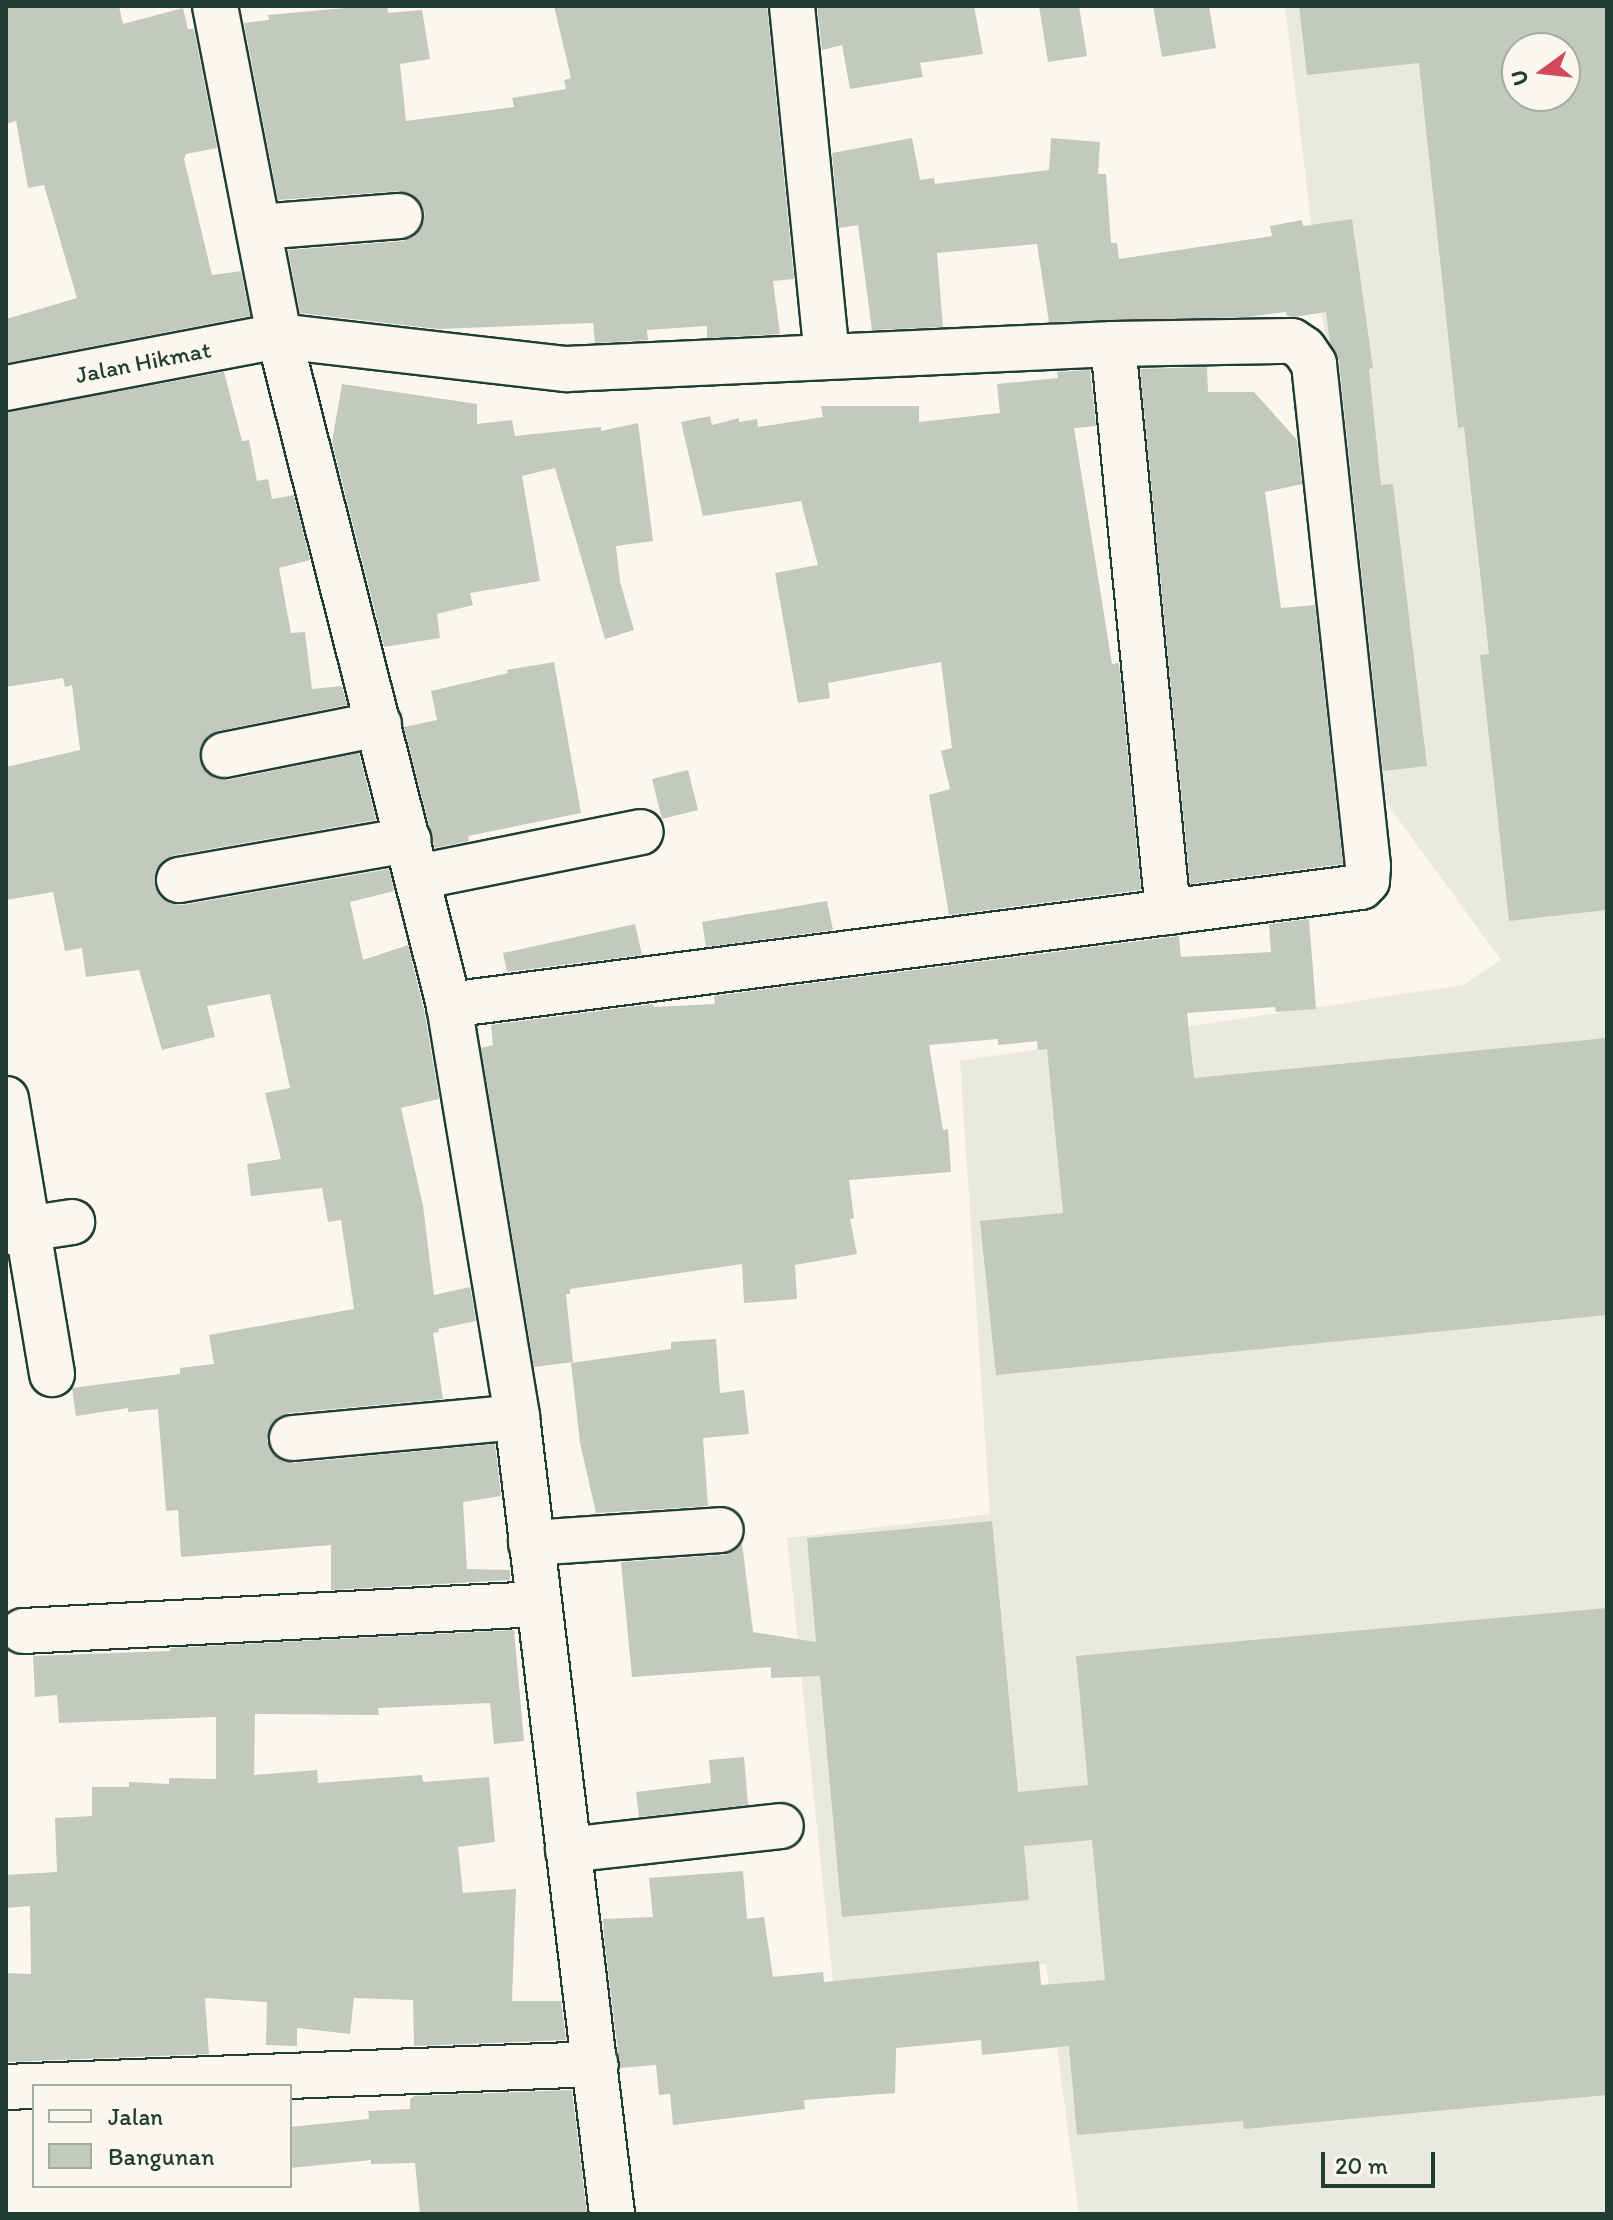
<!DOCTYPE html>
<html>
<head>
<meta charset="utf-8">
<style>
  body { margin:0 }
  #map { position:relative; width:1613px; height:2220px; overflow:hidden; background:#fbf7ec; font-family:Itim,sans-serif }
  div>[style] { position:absolute }
  .built>* { inset:0; background:#eae9de }
  .building>* { inset:0; background:#c4c9be }
  .roads { filter:drop-shadow(2px 0 #1f3d34) drop-shadow(-2px 0 #1f3d34) drop-shadow(0 2px #1f3d34) drop-shadow(0 -2px #1f3d34) }
  .minor>* { height:44px; margin:-22px; padding:0 22px; transform-origin:22px; border-radius:22px; background:#fbf7ec }
  span { translate:-50% -50%; white-space:nowrap; text-align:center; line-height:1.15; -webkit-text-stroke:6px #fbf7ec; paint-order:stroke }
  .street-label { font-size:24px; color:#1f3d34 }
  .frame { position:absolute; inset:0; border:8px solid #1f3d34; pointer-events:none }
  .legend { position:absolute; left:32px; top:2084px; width:260px; height:104px; box-sizing:border-box; background:#fbf7ec; border:2px solid #a3ada2; margin:0; padding:10px 14px; list-style:none; font-size:24px; color:#1f3d34 }
  .legend li { display:flex; align-items:center; gap:16px; height:40px }
  .legend b { width:40px; border:2px solid #a3ada2 }
  .north { position:absolute; left:1501px; top:32px; width:80px; height:80px; box-sizing:border-box; background:#fbf7ec; border:2px solid #a3ada2; border-radius:50%; rotate:255deg; font-size:22px; font-weight:700; line-height:32px; text-align:center; color:#1f3d34 }
  .north::after { content:''; display:block; margin:auto; width:28px; height:36px; background:#d1495b; clip-path:polygon(50% 0,100% 100%,50% 72%,0 100%) }
  .scale { position:absolute; left:1321px; top:2152px; width:114px; height:36px; box-sizing:border-box; border:4px solid #1f3d34; border-top:0; padding-left:10px; font-size:24px; line-height:28px; white-space:nowrap; color:#1f3d34; -webkit-text-stroke:6px #fbf7ec; paint-order:stroke }
</style>
</head>
<body>
<div id="map">
  <div class="built">
    <div style="clip-path:polygon(evenodd,1285px 6px,1607px 6px,1607px 2214px,1079px 2214px,1046px 1964px,833px 1982px,787px 1538px,990px 1514px,960px 1061px,1463px 985px,1501px 960px,1380px 794px,1285px 6px,1517px 48px,1565px 48px,1565px 96px,1517px 96px,1517px 48px)"></div>
  </div>
  <div class="building">
    <div style="clip-path:polygon(6px 6px,119px 6px,123px 24px,183px 8px,188px 29px,194px 29px,217px 148px,186px 154px,184px 159px,212px 275px,241px 271px,250px 316px,6px 363px,6px 319px,77px 298px,44px 185px,28px 188px,16px 121px,6px 124px)"></div>
    <div style="clip-path:polygon(367px 6px,387px 6px,388px 13px,422px 10px,430px 59px,400px 64px,406px 121px,514px 107px,512px 98px,566px 89px,564px 80px,571px 78px,554px 6px,767px 6px,794px 279px,773px 281px,780px 334px,707px 338px,707px 326px,647px 330px,648px 340px,595px 343px,593px 323px,438px 329px,300px 313px,288px 250px,403px 241px,413px 237px,422px 227px,425px 213px,421px 203px,411px 194px,399px 191px,278px 200px,244px 23px,269px 20px,268px 15px)"></div>
    <div style="clip-path:polygon(817px 6px,974px 6px,983px 54px,920px 63px,923px 77px,850px 89px,842px 45px,822px 50px)"></div>
    <div style="clip-path:polygon(1039px 6px,1079px 6px,1087px 56px,1048px 62px)"></div>
    <div style="clip-path:polygon(1153px 6px,1209px 6px,1216px 48px,1162px 57px)"></div>
    <div style="clip-path:polygon(evenodd,1299px 6px,1607px 6px,1607px 910px,1509px 921px,1480px 655px,1489px 654px,1464px 427px,1458px 428px,1419px 63px,1307px 75px,1299px 6px,1517px 48px,1565px 48px,1565px 96px,1517px 96px,1517px 48px)"></div>
    <div style="clip-path:polygon(912px 138px,920px 180px,934px 178px,935px 184px,1049px 170px,1051px 138px,1100px 142px,1098px 174px,1106px 174px,1111px 243px,1117px 243px,1119px 259px,1272px 236px,1270px 226px,1302px 220px,1303px 226px,1352px 219px,1373px 368px,1369px 369px,1381px 485px,1393px 484px,1427px 766px,1383px 771px,1339px 361px,1330px 343px,1326px 312px,1294px 317px,1287px 316px,1286px 312px,1247px 317px,1049px 322px,1037px 244px,937px 253px,943px 327px,872px 330px,858px 225px,839px 228px,832px 153px)"></div>
    <div style="clip-path:polygon(1207px 367px,1208px 392px,1254px 392px,1297px 440px,1302px 484px,1265px 492px,1281px 608px,1315px 605px,1343px 864px,1190px 884px,1140px 369px)"></div>
    <div style="clip-path:polygon(1090px 370px,1096px 426px,1074px 428px,1112px 664px,1119px 663px,1141px 890px,949px 915px,929px 795px,950px 789px,941px 751px,952px 748px,941px 662px,828px 683px,830px 698px,798px 703px,775px 573px,818px 565px,801px 501px,703px 516px,681px 422px,710px 416px,712px 425px,739px 418px,739px 422px,757px 419px,758px 427px,823px 417px,821px 406px,919px 406px,919px 422px,1000px 413px,997px 384px,1058px 378px,1057px 372px)"></div>
    <div style="clip-path:polygon(224px 372px,242px 441px,249px 440px,257px 481px,268px 479px,272px 499px,294px 495px,310px 560px,279px 568px,291px 633px,305px 632px,312px 689px,342px 686px,347px 705px,218px 731px,208px 736px,201px 746px,200px 761px,205px 771px,215px 778px,228px 780px,359px 753px,376px 820px,175px 855px,164px 860px,156px 871px,155px 885px,160px 897px,170px 903px,183px 905px,389px 869px,394px 891px,350px 902px,363px 960px,408px 945px,424px 1010px,439px 1099px,401px 1108px,423px 1206px,434px 1295px,470px 1287px,476px 1321px,438px 1329px,439px 1332px,433px 1333px,443px 1399px,289px 1413px,277px 1418px,270px 1427px,267px 1441px,272px 1453px,281px 1460px,294px 1463px,495px 1444px,501px 1496px,463px 1502px,467px 1569px,510px 1570px,510px 1580px,331px 1590px,331px 1545px,181px 1557px,178px 1510px,166px 1511px,158px 1409px,128px 1412px,128px 1408px,76px 1416px,72px 1388px,180px 1374px,180px 1368px,214px 1364px,209px 1335px,354px 1309px,341px 1220px,328px 1222px,322px 1188px,251px 1196px,247px 1164px,281px 1159px,265px 1093px,290px 1088px,270px 994px,207px 1006px,215px 1037px,162px 1050px,139px 970px,86px 977px,82px 948px,65px 951px,53px 892px,6px 900px,6px 767px,80px 750px,72px 685px,65px 687px,63px 678px,6px 687px,6px 412px)"></div>
    <div style="clip-path:polygon(342px 384px,477px 404px,477px 424px,512px 420px,515px 436px,601px 427px,601px 431px,638px 423px,653px 541px,616px 546px,620px 582px,634px 630px,605px 639px,555px 468px,522px 476px,540px 581px,470px 593px,473px 605px,437px 614px,440px 638px,384px 647px,332px 442px)"></div>
    <div style="clip-path:polygon(554px 662px,581px 813px,468px 836px,469px 841px,435px 848px,404px 727px,437px 720px,431px 691px,508px 673px,507px 670px)"></div>
    <div style="clip-path:polygon(688px 770px,698px 810px,662px 819px,652px 779px)"></div>
    <div style="clip-path:polygon(827px 901px,833px 930px,706px 947px,702px 922px)"></div>
    <div style="clip-path:polygon(1309px 919px,1316px 1009px,1276px 1012px,1275px 1007px,1187px 1013px,1194px 1078px,1607px 1038px,1607px 1315px,996px 1375px,980px 1221px,1063px 1213px,1047px 1049px,1038px 1050px,1037px 1041px,998px 1045px,998px 1039px,929px 1045px,943px 1130px,948px 1129px,951px 1172px,849px 1180px,854px 1218px,850px 1219px,857px 1254px,795px 1265px,797px 1299px,744px 1303px,742px 1264px,570px 1289px,570px 1294px,566px 1294px,573px 1362px,534px 1367px,481px 1048px,493px 1045px,491px 1025px,653px 1004px,654px 1007px,715px 1004px,714px 996px,1179px 936px,1181px 957px,1271px 952px,1269px 924px)"></div>
    <div style="clip-path:polygon(635px 924px,642px 955px,507px 972px,503px 953px)"></div>
    <div style="clip-path:polygon(716px 1339px,720px 1393px,744px 1390px,749px 1434px,703px 1438px,708px 1506px,596px 1513px,580px 1443px,571px 1363px,671px 1349px,671px 1342px)"></div>
    <div style="clip-path:polygon(992px 1521px,1018px 1792px,1088px 1785px,1076px 1656px,1607px 1608px,1607px 2095px,1244px 2129px,1243px 2121px,1077px 2135px,1069px 2046px,982px 2055px,981px 2040px,896px 2048px,895px 2093px,804px 2100px,805px 2109px,673px 2125px,670px 2094px,659px 2095px,656px 2065px,620px 2068px,604px 1937px,603px 1919px,653px 1917px,649px 1878px,743px 1871px,747px 1919px,764px 1917px,773px 1977px,823px 1972px,824px 1982px,1039px 1961px,1041px 1985px,1105px 1980px,1092px 1840px,1024px 1846px,1029px 1900px,842px 1917px,820px 1676px,771px 1678px,771px 1667px,632px 1677px,621px 1562px,723px 1555px,734px 1551px,742px 1543px,753px 1632px,816px 1642px,807px 1538px)"></div>
    <div style="clip-path:polygon(514px 1630px,524px 1741px,494px 1744px,490px 1703px,378px 1708px,379px 1715px,255px 1714px,254px 1775px,317px 1770px,318px 1783px,422px 1775px,423px 1782px,489px 1777px,495px 1842px,458px 1847px,463px 1893px,516px 1889px,512px 2001px,561px 2001px,566px 2040px,414px 2046px,413px 2000px,354px 1998px,350px 2034px,297px 2028px,297px 2046px,266px 2045px,267px 2002px,205px 1998px,209px 2054px,6px 2062px,6px 1973px,31px 1974px,30px 1906px,6px 1908px,6px 1875px,57px 1872px,55px 1818px,92px 1816px,92px 1787px,129px 1787px,129px 1782px,169px 1784px,169px 1778px,216px 1779px,216px 1717px,59px 1723px,57px 1695px,35px 1697px,33px 1656px,170px 1651px,170px 1648px)"></div>
    <div style="clip-path:polygon(744px 1757px,748px 1805px,639px 1817px,636px 1792px,711px 1783px,709px 1760px)"></div>
    <div style="clip-path:polygon(572px 2090px,587px 2214px,420px 2214px,415px 2163px,371px 2164px,371px 2160px,290px 2168px,290px 2127px,369px 2119px,368px 2111px,410px 2109px,410px 2099px,414px 2096px)"></div>
  </div>
  <div class="roads">
    <div class="minor">
      <div style="left:215px;top:6px;width:336px;rotate:79deg"></div>
      <div style="left:279px;top:336px;width:690px;rotate:75.74deg"></div>
      <div style="left:449px;top:1005px;width:418px;rotate:80.6deg"></div>
      <div style="left:517px;top:1417px;width:803px;rotate:83.2deg"></div>
      <div style="left:792px;top:6px;width:352px;rotate:84.3deg"></div>
      <div style="left:259px;top:227px;width:141px;rotate:-4.5deg"></div>
      <div style="left:1113px;top:344px;width:571px;rotate:84.47deg"></div>
      <div style="left:6px;top:388px;width:278px;rotate:-10.8deg"></div>
      <div style="left:279px;top:336px;width:289px;rotate:6.6deg"></div>
      <div style="left:566px;top:369px;width:548px;rotate:-2.62deg"></div>
      <div style="left:1113px;top:344px;width:179px;rotate:-1deg"></div>
      <div style="left:1292px;top:341px;width:14px;rotate:34deg"></div>
      <div style="left:1304px;top:349px;width:18px;rotate:56deg"></div>
      <div style="left:1314px;top:364px;width:505px;rotate:83.86deg"></div>
      <div style="left:1368px;top:866px;width:15px;rotate:94deg"></div>
      <div style="left:1367px;top:881px;width:8px;rotate:135deg"></div>
      <div style="left:1361px;top:887px;width:920px;rotate:172.63deg"></div>
      <div style="left:224px;top:755px;width:158px;rotate:-11.3deg"></div>
      <div style="left:418px;top:877px;width:227px;rotate:-11.4deg"></div>
      <div style="left:179px;top:880px;width:233px;rotate:-9.9deg"></div>
      <div style="left:6px;top:1099px;width:279px;rotate:80.5deg"></div>
      <div style="left:6px;top:1232px;width:67px;rotate:-8.6deg"></div>
      <div style="left:292px;top:1438px;width:226px;rotate:-5.3deg"></div>
      <div style="left:531px;top:1543px;width:190px;rotate:-3.9deg"></div>
      <div style="left:23px;top:1631px;width:516px;rotate:-3deg"></div>
      <div style="left:568px;top:1850px;width:214px;rotate:-6.4deg"></div>
      <div style="left:6px;top:2087px;width:590px;rotate:-2.23deg"></div>
    </div>
  </div>
  <div class="street-label">
    <span style="left:143px;top:362px;rotate:-11deg">Jalan Hikmat</span>
  </div>
  <div class="frame"></div>
  <ul class="legend">
  <li><b style="height:10px;background:#fbf7ec"></b>Jalan</li>
  <li><b style="height:22px;background:#c4c9be"></b>Bangunan</li>
  </ul>
  <div class="north">U</div>
  <div class="scale">20 m</div>
</div>
</body>
</html>
